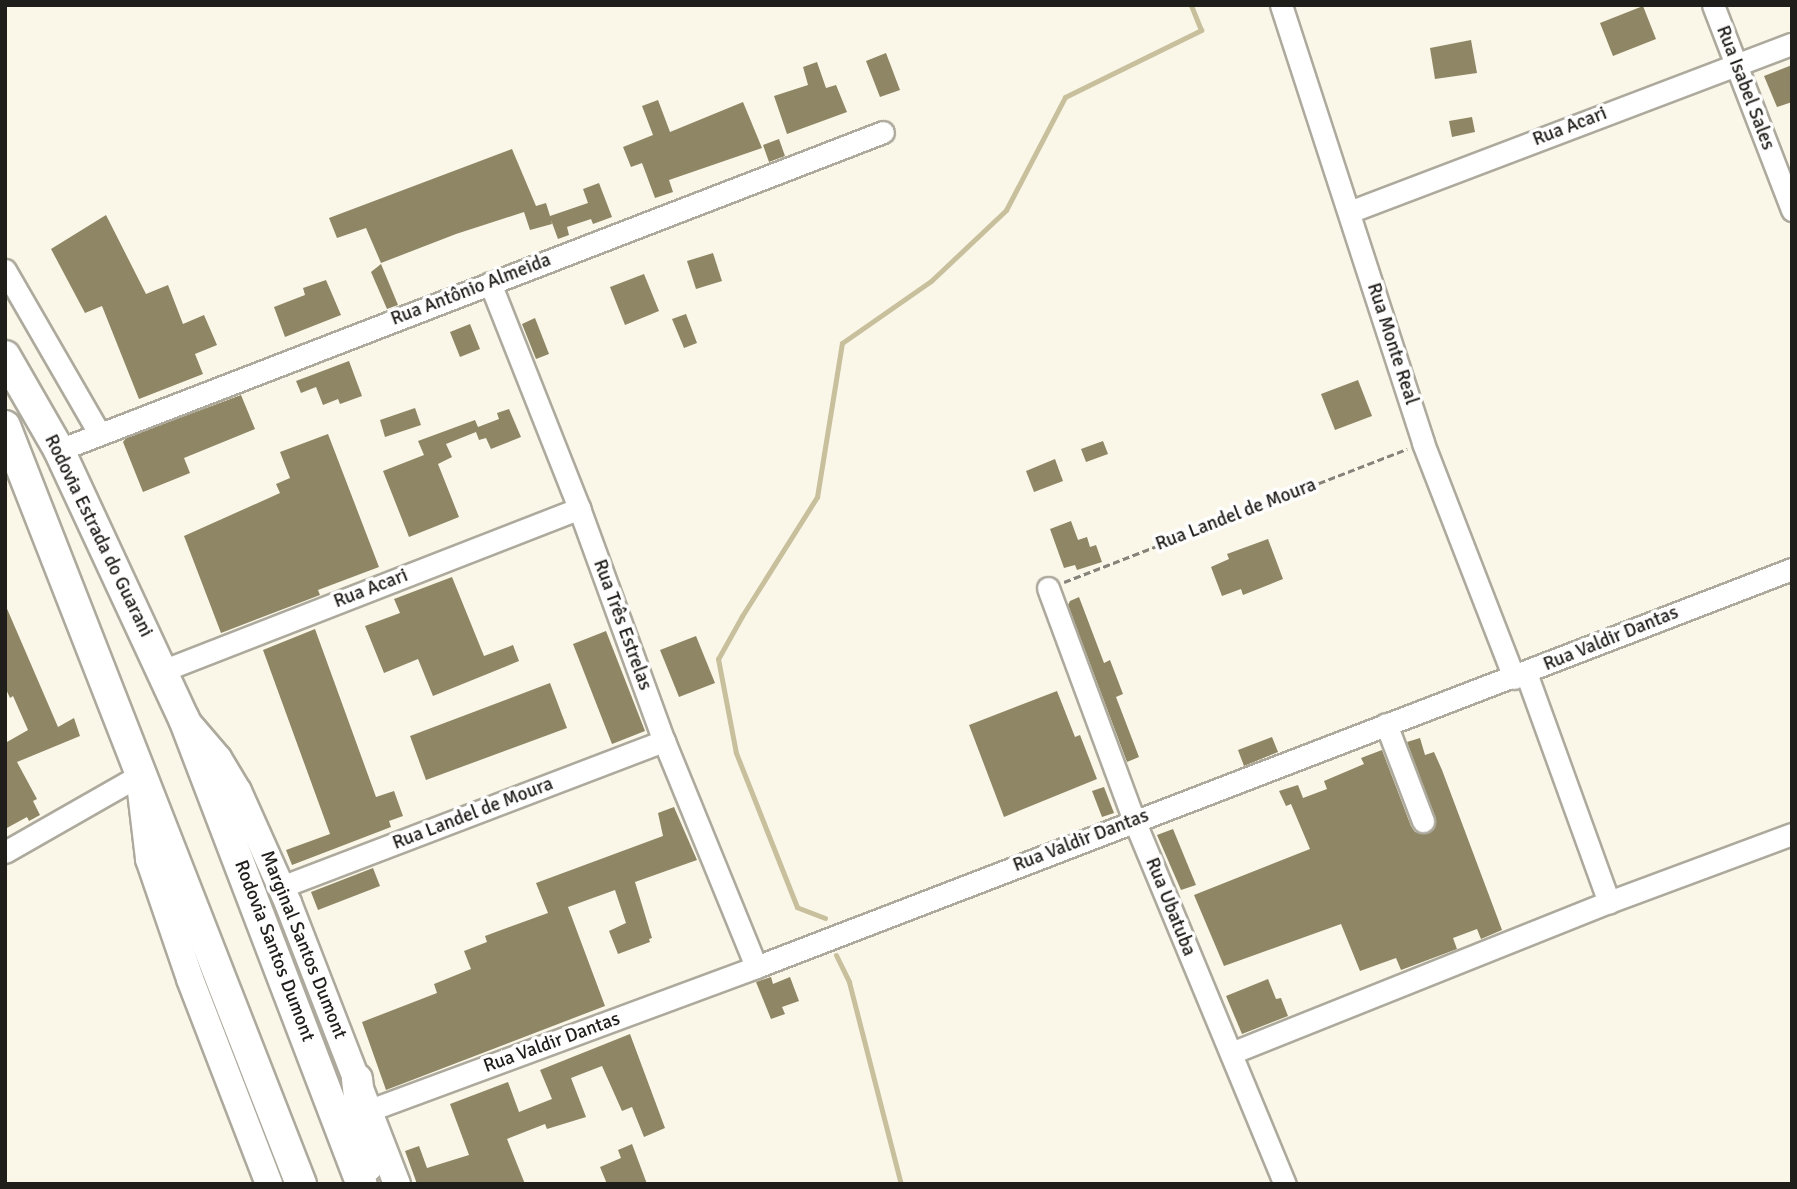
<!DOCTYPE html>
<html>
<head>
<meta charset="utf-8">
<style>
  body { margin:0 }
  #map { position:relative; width:1797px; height:1189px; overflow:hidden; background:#faf7e9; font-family:Signika,sans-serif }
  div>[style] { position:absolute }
  .stream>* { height:5px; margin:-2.5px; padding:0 2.5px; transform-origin:2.5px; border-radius:2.5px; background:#c8bf9c }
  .building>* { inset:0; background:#8e8664 }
  .path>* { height:2.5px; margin-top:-1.25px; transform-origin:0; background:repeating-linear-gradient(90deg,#85837a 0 7px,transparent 0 10.5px) }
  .roads { filter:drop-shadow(2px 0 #adaa9d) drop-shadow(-2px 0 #adaa9d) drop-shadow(0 2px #adaa9d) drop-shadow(0 -2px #adaa9d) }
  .minor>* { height:21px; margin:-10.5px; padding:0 10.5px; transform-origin:10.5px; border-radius:10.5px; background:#fff }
  .major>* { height:26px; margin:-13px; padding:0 13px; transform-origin:13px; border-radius:13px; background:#fff }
  .highway>* { height:30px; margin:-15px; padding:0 15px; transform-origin:15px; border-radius:15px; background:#fff }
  span { translate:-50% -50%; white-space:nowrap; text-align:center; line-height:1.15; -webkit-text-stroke:7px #fff; paint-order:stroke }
  .street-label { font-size:19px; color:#201e1a }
  .frame { position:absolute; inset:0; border:7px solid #201e1a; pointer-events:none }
</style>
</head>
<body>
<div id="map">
  <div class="stream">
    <div style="left:825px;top:918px;width:30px;rotate:-159deg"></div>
    <div style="left:797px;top:907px;width:166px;rotate:-111.6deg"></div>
    <div style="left:736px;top:753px;width:96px;rotate:-100.8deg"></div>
    <div style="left:718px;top:659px;width:49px;rotate:-60.8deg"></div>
    <div style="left:742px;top:616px;width:141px;rotate:-57.8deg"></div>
    <div style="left:817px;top:497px;width:156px;rotate:-80.8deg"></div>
    <div style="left:842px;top:343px;width:108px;rotate:-34.9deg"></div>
    <div style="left:931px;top:281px;width:103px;rotate:-43.4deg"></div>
    <div style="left:1006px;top:210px;width:127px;rotate:-62.4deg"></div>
    <div style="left:1065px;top:97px;width:152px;rotate:-26.2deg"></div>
    <div style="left:1201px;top:30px;width:27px;rotate:-112deg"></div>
    <div style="left:836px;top:955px;width:30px;rotate:64deg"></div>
    <div style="left:849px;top:982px;width:209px;rotate:75.6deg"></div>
  </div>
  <div class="building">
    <div style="clip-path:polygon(1643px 6px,1656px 39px,1613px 56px,1600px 23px)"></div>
    <div style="clip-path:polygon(1471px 40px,1477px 73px,1435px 79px,1430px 48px)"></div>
    <div style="clip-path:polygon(886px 53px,900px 90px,880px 97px,866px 61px)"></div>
    <div style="clip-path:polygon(817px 62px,826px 88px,836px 85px,847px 112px,787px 134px,774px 96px,808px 85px,803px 67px)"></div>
    <div style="clip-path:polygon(1792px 65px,1792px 102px,1777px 107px,1764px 76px)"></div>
    <div style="clip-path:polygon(658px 100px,670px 132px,743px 102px,762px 148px,669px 180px,673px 192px,655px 198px,642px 163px,631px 167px,623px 147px,653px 135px,642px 106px)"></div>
    <div style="clip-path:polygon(1472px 117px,1475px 132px,1452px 137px,1449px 121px)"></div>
    <div style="clip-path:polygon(779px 139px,785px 156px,769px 162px,763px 145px)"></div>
    <div style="clip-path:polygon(512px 149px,536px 206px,546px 203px,550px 216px,588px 203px,583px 189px,599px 183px,612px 217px,593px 224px,591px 219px,567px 227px,569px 235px,558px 239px,551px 220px,552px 224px,530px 230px,524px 212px,456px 234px,381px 263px,366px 228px,337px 238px,329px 218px)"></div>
    <div style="clip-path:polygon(106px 215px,146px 294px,168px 285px,183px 324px,204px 315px,217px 345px,195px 354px,203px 374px,139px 399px,102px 306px,85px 313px,51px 249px)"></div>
    <div style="clip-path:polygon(713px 253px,722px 281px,696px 289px,687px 261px)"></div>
    <div style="clip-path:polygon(381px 264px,398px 305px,387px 309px,371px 272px)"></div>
    <div style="clip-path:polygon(644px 274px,659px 311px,625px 325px,610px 287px)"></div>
    <div style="clip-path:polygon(326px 280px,341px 315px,285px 337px,274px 307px,305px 295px,303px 288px)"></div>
    <div style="clip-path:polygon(686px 314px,697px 343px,684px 348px,672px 319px)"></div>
    <div style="clip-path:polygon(535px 318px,549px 354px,536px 359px,522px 324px)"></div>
    <div style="clip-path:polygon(470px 324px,480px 349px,460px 357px,450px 332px)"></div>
    <div style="clip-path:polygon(349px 361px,362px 396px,340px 404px,338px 399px,323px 405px,316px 387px,301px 393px,296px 381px)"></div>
    <div style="clip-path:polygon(1358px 380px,1372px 416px,1335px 430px,1321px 394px)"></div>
    <div style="clip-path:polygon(241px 395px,255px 429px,184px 458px,190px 473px,143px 492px,123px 442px,126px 438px)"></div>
    <div style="clip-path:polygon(415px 408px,421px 425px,385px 437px,380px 420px)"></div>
    <div style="clip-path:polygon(509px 409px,521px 437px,491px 449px,486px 438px,479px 440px,476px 432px,446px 444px,452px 457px,438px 464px,459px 517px,409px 537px,383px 471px,424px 455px,418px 441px,475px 420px,478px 427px,499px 419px,497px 413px)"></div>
    <div style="clip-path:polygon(328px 434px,379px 567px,318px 590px,320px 595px,221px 633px,184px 536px,280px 493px,276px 484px,290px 478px,280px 452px)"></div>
    <div style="clip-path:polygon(1103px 441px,1108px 454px,1086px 462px,1081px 449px)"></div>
    <div style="clip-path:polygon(1055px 459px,1063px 481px,1034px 492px,1026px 471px)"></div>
    <div style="clip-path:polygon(1071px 521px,1078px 540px,1087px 537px,1090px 547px,1096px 545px,1102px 562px,1077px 570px,1075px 565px,1064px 568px,1050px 529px)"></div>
    <div style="clip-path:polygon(1268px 539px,1283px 579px,1243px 595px,1241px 589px,1222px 596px,1211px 567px,1229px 559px,1227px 554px)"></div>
    <div style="clip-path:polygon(452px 577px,484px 656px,513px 645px,519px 661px,433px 696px,418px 659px,384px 673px,365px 626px,400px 613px,394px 599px)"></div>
    <div style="clip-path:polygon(1079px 597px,1104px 663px,1110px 660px,1123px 694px,1116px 697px,1139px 757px,1127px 762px,1068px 605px,1070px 601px)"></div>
    <div style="clip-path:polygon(5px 604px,58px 727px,74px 718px,80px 736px,17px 762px,37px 799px,33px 801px,40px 815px,29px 821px,27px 817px,5px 829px,5px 738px,7px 742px,28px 730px,13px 696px,10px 698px,5px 687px)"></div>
    <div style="clip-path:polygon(315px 629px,376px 797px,394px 791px,403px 816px,389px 821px,391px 827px,292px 865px,286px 850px,330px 834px,263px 650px)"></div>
    <div style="clip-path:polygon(606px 631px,645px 731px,612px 744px,573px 644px)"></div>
    <div style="clip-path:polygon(696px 636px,715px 683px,679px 697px,660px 650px)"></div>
    <div style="clip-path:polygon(550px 683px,567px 728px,426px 780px,410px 736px)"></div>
    <div style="clip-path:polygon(1057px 691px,1075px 737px,1080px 735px,1097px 779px,1004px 817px,969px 725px)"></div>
    <div style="clip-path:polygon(1272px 737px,1278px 752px,1244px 766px,1238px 750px)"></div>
    <div style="clip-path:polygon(1420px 738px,1425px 755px,1434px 752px,1442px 770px,1502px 930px,1481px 939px,1477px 929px,1453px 938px,1457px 949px,1401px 970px,1396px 958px,1360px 971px,1341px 924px,1224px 966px,1194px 895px,1310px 849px,1291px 804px,1286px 806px,1279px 791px,1298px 785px,1303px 798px,1327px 789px,1324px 781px,1364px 764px,1361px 758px,1382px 750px,1411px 826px,1415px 832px,1427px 833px,1434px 829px,1435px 817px,1407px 742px)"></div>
    <div style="clip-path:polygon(1104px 787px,1114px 813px,1102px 817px,1092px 791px)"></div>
    <div style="clip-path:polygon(674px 807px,697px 860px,635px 882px,652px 938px,649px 939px,650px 942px,618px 954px,609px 931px,626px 923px,615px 890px,568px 907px,605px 1006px,386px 1090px,362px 1022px,437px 993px,434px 984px,471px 969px,464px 951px,487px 942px,485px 936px,548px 913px,536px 883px,663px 836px,658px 813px)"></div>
    <div style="clip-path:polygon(1173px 829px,1196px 885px,1181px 890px,1157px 835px)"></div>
    <div style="clip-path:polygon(373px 868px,380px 886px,318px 910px,311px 892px)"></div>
    <div style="clip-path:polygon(771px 977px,773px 984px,790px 977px,799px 1001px,782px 1007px,785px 1014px,771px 1019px,756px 982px)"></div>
    <div style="clip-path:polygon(1268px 979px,1276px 999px,1281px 998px,1288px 1016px,1242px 1034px,1226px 996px)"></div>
    <div style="clip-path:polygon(630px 1034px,665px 1128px,644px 1137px,632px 1107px,622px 1111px,602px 1066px,571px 1078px,586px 1117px,547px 1129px,545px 1124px,507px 1139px,525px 1184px,417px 1184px,405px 1151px,419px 1146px,427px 1168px,469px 1155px,450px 1104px,508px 1082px,519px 1112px,552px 1099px,540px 1070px)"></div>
    <div style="clip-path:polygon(632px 1144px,647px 1184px,607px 1184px,600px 1167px,621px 1158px,618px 1150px)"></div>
  </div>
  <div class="path">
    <div style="left:1064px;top:582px;width:368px;rotate:-21.2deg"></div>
  </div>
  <div class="roads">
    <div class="minor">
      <div style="left:1281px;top:5px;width:460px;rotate:72deg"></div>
      <div style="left:1423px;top:443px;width:252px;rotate:68.8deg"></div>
      <div style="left:1713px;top:5px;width:220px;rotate:68.9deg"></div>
      <div style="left:1349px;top:212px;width:474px;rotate:-20.8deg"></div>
      <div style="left:5px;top:270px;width:188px;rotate:60deg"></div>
      <div style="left:490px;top:283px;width:242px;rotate:68.4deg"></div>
      <div style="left:579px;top:508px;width:248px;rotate:70deg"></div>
      <div style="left:664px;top:741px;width:244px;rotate:67.8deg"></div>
      <div style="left:59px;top:450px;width:883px;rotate:-21.1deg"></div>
      <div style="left:1048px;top:588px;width:247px;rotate:69.7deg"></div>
      <div style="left:1134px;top:820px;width:394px;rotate:67.5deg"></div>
      <div style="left:162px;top:671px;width:448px;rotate:-21.3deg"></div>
      <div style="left:1526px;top:673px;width:244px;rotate:70.1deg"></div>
      <div style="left:1386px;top:724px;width:104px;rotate:69.1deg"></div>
      <div style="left:5px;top:852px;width:155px;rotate:-29.7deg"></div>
      <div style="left:281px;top:887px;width:410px;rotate:-20.9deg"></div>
      <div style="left:1231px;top:1053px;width:407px;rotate:-21.8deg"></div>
      <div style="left:1609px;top:902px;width:195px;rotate:-20.4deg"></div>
      <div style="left:370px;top:1110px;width:412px;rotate:-20.3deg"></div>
      <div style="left:756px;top:967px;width:1110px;rotate:-21.02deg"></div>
    </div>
    <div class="major">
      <div style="left:188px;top:723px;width:46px;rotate:49.4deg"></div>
      <div style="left:218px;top:758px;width:39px;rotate:59deg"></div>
      <div style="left:238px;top:791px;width:123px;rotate:65.9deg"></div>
      <div style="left:288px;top:903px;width:301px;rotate:68.8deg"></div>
      <div style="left:140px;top:783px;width:77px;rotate:83.2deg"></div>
      <div style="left:149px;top:859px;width:127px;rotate:71.1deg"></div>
      <div style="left:190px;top:979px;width:220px;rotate:68.9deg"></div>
    </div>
    <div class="highway">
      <div style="left:5px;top:356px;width:108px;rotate:60.1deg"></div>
      <div style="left:59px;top:450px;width:297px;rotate:65.1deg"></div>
      <div style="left:184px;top:719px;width:498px;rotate:69.1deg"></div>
      <div style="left:5px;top:426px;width:814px;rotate:68.67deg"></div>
      <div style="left:357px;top:1079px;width:88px;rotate:83.4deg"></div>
    </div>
  </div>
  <div class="street-label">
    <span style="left:1745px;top:88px;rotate:69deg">Rua Isabel Sales</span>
    <span style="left:1570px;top:127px;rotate:-21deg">Rua Acari</span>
    <span style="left:471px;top:290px;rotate:-21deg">Rua Antônio Almeida</span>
    <span style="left:1392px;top:344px;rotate:72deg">Rua Monte Real</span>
    <span style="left:1236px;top:515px;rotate:-21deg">Rua Landel de Moura</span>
    <span style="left:98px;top:536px;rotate:64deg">Rodovia Estrada do Guarani</span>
    <span style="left:371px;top:589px;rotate:-21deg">Rua Acari</span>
    <span style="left:622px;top:625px;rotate:70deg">Rua Três Estrelas</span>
    <span style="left:1611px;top:639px;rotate:-22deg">Rua Valdir Dantas</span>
    <span style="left:473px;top:814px;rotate:-21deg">Rua Landel de Moura</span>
    <span style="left:1081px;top:841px;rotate:-21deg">Rua Valdir Dantas</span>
    <span style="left:1170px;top:907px;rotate:68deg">Rua Ubatuba</span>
    <span style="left:303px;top:945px;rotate:68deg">Marginal Santos Dumont</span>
    <span style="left:274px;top:951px;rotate:69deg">Rodovia Santos Dumont</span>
    <span style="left:552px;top:1043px;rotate:-20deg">Rua Valdir Dantas</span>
  </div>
  <div class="frame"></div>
</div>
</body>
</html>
